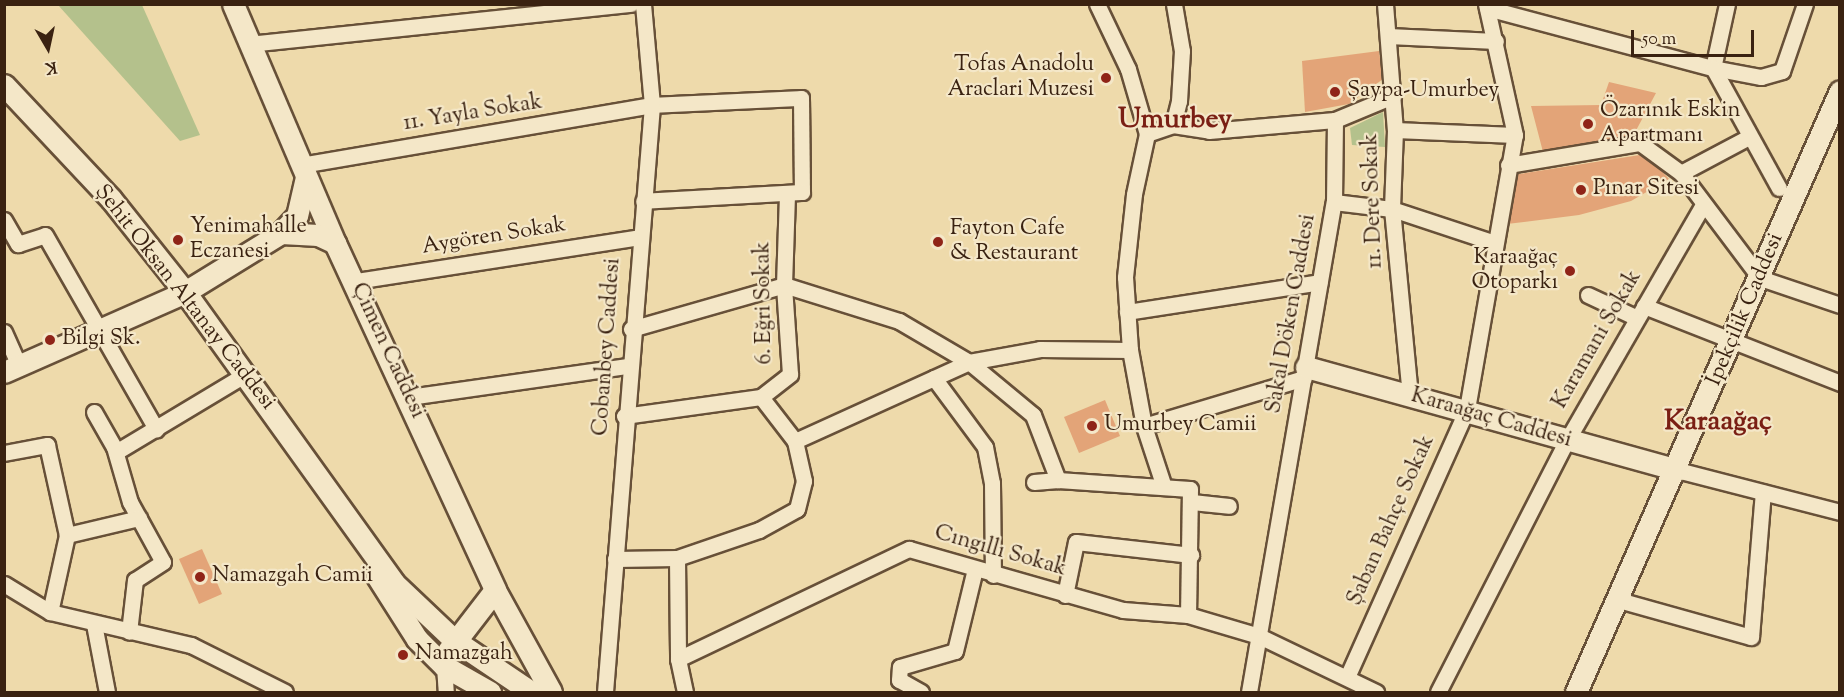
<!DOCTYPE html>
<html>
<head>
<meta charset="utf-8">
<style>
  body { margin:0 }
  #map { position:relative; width:1844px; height:697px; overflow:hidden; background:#eedaab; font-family:"Sorts Mill Goudy",serif }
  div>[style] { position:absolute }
  .green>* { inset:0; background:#b4c18c }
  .building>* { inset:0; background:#e3a478 }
  .roads { filter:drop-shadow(2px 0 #675038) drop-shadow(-2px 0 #675038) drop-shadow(0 2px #675038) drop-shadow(0 -2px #675038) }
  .minor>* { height:15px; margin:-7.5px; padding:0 7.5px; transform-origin:7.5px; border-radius:7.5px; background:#f4e7c8 }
  .secondary>* { height:21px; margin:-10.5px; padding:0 10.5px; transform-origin:10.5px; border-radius:10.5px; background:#f4e7c8 }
  .dots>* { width:16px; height:16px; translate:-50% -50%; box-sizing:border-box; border:3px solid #f4e7c8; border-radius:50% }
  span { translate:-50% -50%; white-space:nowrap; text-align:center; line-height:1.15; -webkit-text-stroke:4.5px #f4e7c8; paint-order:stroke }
  .poi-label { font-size:22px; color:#3a2211 }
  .right { translate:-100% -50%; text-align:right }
  .left { translate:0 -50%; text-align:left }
  .street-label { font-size:22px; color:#3a2211 }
  .district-label { font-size:28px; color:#7a1f14; font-weight:700 }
  .frame { position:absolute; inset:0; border:6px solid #3a2211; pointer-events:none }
  .north { position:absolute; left:18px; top:18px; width:60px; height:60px; -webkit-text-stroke:4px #f4e7c8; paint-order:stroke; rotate:171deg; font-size:16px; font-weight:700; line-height:24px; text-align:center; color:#3a2211 }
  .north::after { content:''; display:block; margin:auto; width:21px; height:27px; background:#3a2211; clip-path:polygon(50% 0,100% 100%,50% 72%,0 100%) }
  .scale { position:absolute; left:1631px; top:30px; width:123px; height:27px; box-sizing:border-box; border:3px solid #3a2211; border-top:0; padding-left:8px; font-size:18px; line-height:21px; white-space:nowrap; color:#3a2211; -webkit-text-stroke:4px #f4e7c8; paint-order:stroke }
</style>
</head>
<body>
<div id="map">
  <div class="green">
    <div style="clip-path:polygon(58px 5px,142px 5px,200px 135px,180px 141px)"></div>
    <div style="clip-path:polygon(1383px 112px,1385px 147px,1352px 145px,1350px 128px)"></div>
  </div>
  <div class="building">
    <div style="clip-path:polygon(1379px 51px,1383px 79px,1349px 104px,1305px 112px,1302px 61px)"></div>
    <div style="clip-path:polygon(1609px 82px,1656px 93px,1632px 138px,1543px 152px,1531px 106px,1601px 105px)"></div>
    <div style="clip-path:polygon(1646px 154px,1669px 179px,1631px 201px,1579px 215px,1507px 224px,1513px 175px)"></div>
    <div style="clip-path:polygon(1105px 400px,1120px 436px,1079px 453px,1064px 417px)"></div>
    <div style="clip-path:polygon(202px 549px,222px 594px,199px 604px,179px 559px)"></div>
  </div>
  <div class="roads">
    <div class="minor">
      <div style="left:1097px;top:4px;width:72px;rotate:64.5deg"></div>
      <div style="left:1128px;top:69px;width:68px;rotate:73.7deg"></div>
      <div style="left:1385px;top:4px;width:126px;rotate:85.5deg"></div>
      <div style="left:1395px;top:130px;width:79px;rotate:92.2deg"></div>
      <div style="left:1392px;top:209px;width:187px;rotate:84.5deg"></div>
      <div style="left:1727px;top:4px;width:66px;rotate:102.3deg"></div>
      <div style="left:1713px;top:68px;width:49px;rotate:10.6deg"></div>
      <div style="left:1761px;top:77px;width:22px;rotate:-16deg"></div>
      <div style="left:1782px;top:71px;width:71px;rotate:-71.1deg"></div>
      <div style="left:1487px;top:8px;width:234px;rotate:14.9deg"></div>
      <div style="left:1713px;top:68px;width:137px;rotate:61.2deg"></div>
      <div style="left:1388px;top:36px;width:108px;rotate:2.7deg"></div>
      <div style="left:249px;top:44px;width:384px;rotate:-6deg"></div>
      <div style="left:1173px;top:125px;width:36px;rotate:9deg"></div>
      <div style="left:1209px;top:131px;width:126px;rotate:-5deg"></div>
      <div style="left:1335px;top:120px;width:63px;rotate:-22.5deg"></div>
      <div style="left:1395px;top:130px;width:120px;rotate:2.4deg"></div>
      <div style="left:301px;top:165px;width:356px;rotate:-9.7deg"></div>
      <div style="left:652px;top:105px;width:149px;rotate:-2.7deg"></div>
      <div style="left:801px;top:98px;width:94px;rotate:89.4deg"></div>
      <div style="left:802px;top:192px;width:159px;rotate:176.8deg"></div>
      <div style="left:1508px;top:165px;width:134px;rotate:-9.5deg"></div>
      <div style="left:1640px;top:143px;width:51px;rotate:36.2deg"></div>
      <div style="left:1681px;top:173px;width:131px;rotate:53deg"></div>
      <div style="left:1760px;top:278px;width:84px;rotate:18.6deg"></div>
      <div style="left:1681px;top:173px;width:77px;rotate:-27.9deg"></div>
      <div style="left:1334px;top:202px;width:58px;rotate:6.9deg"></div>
      <div style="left:1392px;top:209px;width:108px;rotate:18.3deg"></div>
      <div style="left:4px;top:220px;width:28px;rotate:60deg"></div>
      <div style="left:18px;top:244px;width:28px;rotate:-18deg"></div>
      <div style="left:45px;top:235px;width:224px;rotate:60.2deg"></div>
      <div style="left:356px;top:281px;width:286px;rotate:-8.8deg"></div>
      <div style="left:1588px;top:295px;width:54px;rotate:25.1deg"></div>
      <div style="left:1644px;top:306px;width:211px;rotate:21.4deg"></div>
      <div style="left:1127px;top:312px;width:195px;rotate:-8.8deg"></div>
      <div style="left:631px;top:329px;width:159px;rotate:-16deg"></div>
      <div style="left:784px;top:285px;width:121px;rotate:17.4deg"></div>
      <div style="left:899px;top:321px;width:81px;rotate:30.4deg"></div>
      <div style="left:969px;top:362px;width:83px;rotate:39.6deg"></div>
      <div style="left:1033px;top:415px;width:70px;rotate:69deg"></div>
      <div style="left:1058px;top:480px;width:132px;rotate:3.9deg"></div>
      <div style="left:1190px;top:489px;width:126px;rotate:90.9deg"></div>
      <div style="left:4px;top:332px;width:39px;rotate:66deg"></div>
      <div style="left:934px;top:378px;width:86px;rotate:53.5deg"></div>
      <div style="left:985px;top:447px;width:37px;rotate:79deg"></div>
      <div style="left:992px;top:483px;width:92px;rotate:89.4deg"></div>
      <div style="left:409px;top:397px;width:221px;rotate:-8.1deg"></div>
      <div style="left:761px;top:397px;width:37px;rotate:-38deg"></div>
      <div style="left:790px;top:374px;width:89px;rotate:-93.9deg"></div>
      <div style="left:784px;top:285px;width:90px;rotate:-88.1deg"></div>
      <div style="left:94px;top:412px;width:40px;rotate:60.3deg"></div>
      <div style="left:114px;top:447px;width:57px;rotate:73.8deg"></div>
      <div style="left:130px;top:502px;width:68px;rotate:61.2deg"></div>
      <div style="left:163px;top:562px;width:33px;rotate:147deg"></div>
      <div style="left:135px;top:580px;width:52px;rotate:96.6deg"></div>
      <div style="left:624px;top:416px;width:138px;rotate:-7.9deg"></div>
      <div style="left:761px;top:397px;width:56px;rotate:52.3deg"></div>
      <div style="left:1144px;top:426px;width:167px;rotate:-16.7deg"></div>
      <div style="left:116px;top:452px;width:152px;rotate:-31deg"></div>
      <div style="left:4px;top:453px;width:44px;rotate:-10.5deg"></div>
      <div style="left:47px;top:445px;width:92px;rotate:77.5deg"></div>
      <div style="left:67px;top:535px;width:79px;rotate:102.4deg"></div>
      <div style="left:1677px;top:470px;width:168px;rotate:14.4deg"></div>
      <div style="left:1034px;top:482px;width:24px;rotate:-5deg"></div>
      <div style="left:1164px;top:487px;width:64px;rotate:-108.2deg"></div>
      <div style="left:1144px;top:426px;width:77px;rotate:-100.4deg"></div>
      <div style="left:1130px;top:350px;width:73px;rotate:-93.9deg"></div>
      <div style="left:1125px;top:277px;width:83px;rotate:-83.8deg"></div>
      <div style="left:1134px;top:194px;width:61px;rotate:-77.8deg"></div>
      <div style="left:1147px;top:134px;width:28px;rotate:-19deg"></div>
      <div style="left:1173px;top:125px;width:25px;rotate:-76deg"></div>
      <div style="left:1179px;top:101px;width:50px;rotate:-86.6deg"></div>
      <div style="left:1182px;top:51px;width:48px;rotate:-99.7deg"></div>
      <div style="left:1192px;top:502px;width:37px;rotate:6deg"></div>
      <div style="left:67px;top:535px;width:74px;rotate:-13.3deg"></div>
      <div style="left:677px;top:558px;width:101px;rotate:89.4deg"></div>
      <div style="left:678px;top:659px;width:34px;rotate:78deg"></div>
      <div style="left:615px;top:559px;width:62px;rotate:-0.9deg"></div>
      <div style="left:677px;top:558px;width:87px;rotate:-18.9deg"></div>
      <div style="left:759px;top:530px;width:43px;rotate:-28.9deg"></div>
      <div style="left:797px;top:509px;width:29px;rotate:-76deg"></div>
      <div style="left:804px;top:481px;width:41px;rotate:-102.7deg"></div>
      <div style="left:795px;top:441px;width:191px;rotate:-24.4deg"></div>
      <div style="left:969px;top:362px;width:72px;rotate:-10.4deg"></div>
      <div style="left:1040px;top:349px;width:90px;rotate:0.6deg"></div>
      <div style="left:4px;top:584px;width:54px;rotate:31.3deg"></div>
      <div style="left:50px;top:612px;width:145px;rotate:13.2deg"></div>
      <div style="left:191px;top:645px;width:105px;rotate:26.6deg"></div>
      <div style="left:1065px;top:595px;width:54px;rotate:-78.3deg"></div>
      <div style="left:1076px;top:542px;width:116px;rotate:6.4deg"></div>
      <div style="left:1615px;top:599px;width:141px;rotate:15.6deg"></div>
      <div style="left:1751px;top:637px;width:145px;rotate:-85.3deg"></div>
      <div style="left:94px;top:624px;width:69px;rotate:79.2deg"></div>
      <div style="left:678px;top:659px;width:256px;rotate:-25.5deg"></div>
      <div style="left:909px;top:549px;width:223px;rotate:15.9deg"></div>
      <div style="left:1123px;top:610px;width:65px;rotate:4.4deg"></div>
      <div style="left:1188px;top:615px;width:74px;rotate:16.5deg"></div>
      <div style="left:1259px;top:636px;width:130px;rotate:25.6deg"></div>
      <div style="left:444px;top:666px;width:26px;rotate:86deg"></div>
      <div style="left:1348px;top:675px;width:291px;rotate:-65.9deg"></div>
      <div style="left:1467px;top:409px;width:278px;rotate:-80.1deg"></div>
      <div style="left:1515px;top:135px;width:134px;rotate:-102.5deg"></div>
      <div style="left:605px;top:692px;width:589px;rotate:-85.42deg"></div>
      <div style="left:652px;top:105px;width:101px;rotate:-95.1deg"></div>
      <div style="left:921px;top:692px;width:25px;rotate:-151deg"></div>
      <div style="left:899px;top:680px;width:13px;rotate:-86deg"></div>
      <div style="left:900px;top:667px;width:57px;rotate:-16.2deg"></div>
      <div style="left:955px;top:651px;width:84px;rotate:-76.3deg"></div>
      <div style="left:1249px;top:692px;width:497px;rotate:-80.2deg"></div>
      <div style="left:1334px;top:202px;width:82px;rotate:-89.3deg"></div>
      <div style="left:1438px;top:692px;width:281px;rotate:-62.9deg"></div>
      <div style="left:1566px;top:442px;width:274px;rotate:-60deg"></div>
    </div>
    <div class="secondary">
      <div style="left:233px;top:4px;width:260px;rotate:66.9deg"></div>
      <div style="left:335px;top:243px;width:382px;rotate:65.2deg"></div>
      <div style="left:495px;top:590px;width:116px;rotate:61.2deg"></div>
      <div style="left:4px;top:85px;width:156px;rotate:46.8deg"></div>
      <div style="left:111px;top:199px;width:119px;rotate:51.5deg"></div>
      <div style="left:185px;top:292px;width:358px;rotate:54.3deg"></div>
      <div style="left:394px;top:583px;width:83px;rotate:43.5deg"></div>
      <div style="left:454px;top:640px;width:93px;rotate:34deg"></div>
      <div style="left:281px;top:233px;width:37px;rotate:3deg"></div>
      <div style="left:318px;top:235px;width:19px;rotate:25deg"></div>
      <div style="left:1306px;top:367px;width:385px;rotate:15.5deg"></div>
      <div style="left:4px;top:372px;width:198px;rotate:-23.8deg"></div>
      <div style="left:185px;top:292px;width:113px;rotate:-31.6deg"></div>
      <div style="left:281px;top:233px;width:23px;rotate:-47deg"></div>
      <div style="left:297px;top:216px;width:40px;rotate:-77deg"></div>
      <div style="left:377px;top:576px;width:75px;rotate:57.6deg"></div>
      <div style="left:417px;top:639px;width:38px;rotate:45deg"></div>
      <div style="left:444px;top:666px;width:53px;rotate:29.5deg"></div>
      <div style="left:448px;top:651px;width:77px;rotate:-52.4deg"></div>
      <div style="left:1576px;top:692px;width:656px;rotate:-66.29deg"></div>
    </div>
  </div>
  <div class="dots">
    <div style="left:1106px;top:78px;background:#8f2418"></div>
    <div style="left:1335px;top:92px;background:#8f2418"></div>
    <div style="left:1588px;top:124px;background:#8f2418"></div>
    <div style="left:1581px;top:190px;background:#8f2418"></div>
    <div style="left:178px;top:240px;background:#8f2418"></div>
    <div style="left:938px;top:242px;background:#8f2418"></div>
    <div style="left:1570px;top:271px;background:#8f2418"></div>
    <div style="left:50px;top:340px;background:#8f2418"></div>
    <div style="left:1092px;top:426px;background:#8f2418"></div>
    <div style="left:200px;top:577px;background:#8f2418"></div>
    <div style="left:403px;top:655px;background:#8f2418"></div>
  </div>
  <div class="poi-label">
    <span class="right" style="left:1094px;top:78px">Tofas Anadolu<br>Araclari Muzesi</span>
    <span class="left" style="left:1347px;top:92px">Şaypa-Umurbey</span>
    <span class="left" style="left:1600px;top:124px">Özarınık Eskin<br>Apartmanı</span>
    <span class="left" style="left:1593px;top:190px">Pınar Sitesi</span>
    <span class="left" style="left:190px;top:240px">Yenimahalle<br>Eczanesi</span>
    <span class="left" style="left:950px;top:242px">Fayton Cafe<br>&amp; Restaurant</span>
    <span class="right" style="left:1558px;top:271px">Karaağaç<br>Otoparkı</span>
    <span class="left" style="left:62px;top:340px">Bilgi Sk.</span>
    <span class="left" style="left:1104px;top:426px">Umurbey Camii</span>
    <span class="left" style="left:212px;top:577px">Namazgah Camii</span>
    <span class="left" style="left:415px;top:655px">Namazgah</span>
  </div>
  <div class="street-label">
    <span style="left:473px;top:114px;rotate:-9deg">11. Yayla Sokak</span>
    <span style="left:1374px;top:201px;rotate:-92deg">11. Dere Sokak</span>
    <span style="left:494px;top:237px;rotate:-9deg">Aygören Sokak</span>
    <span style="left:184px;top:298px;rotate:52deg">Şehit Oksan Altanay Caddesi</span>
    <span style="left:765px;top:303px;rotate:-91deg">6. Eğri Sokak</span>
    <span style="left:1746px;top:310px;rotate:-67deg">İpekçilik Caddesi</span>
    <span style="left:1292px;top:314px;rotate:-80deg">Sakal Döken Caddesi</span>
    <span style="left:1598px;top:340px;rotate:-60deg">Karamani Sokak</span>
    <span style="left:608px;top:347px;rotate:-86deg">Cobanbey Caddesi</span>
    <span style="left:387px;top:351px;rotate:65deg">Çimen Caddesi</span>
    <span style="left:1491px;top:419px;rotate:16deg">Karaağaç Caddesi</span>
    <span style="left:1392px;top:521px;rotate:-66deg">Şaban Bahçe Sokak</span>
    <span style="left:1000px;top:552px;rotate:16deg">Cıngıllı Sokak</span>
  </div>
  <div class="district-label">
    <span style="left:1175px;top:120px">Umurbey</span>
    <span style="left:1718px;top:422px">Karaağaç</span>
  </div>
  <div class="frame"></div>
  <div class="north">K</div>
  <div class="scale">50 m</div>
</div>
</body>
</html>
